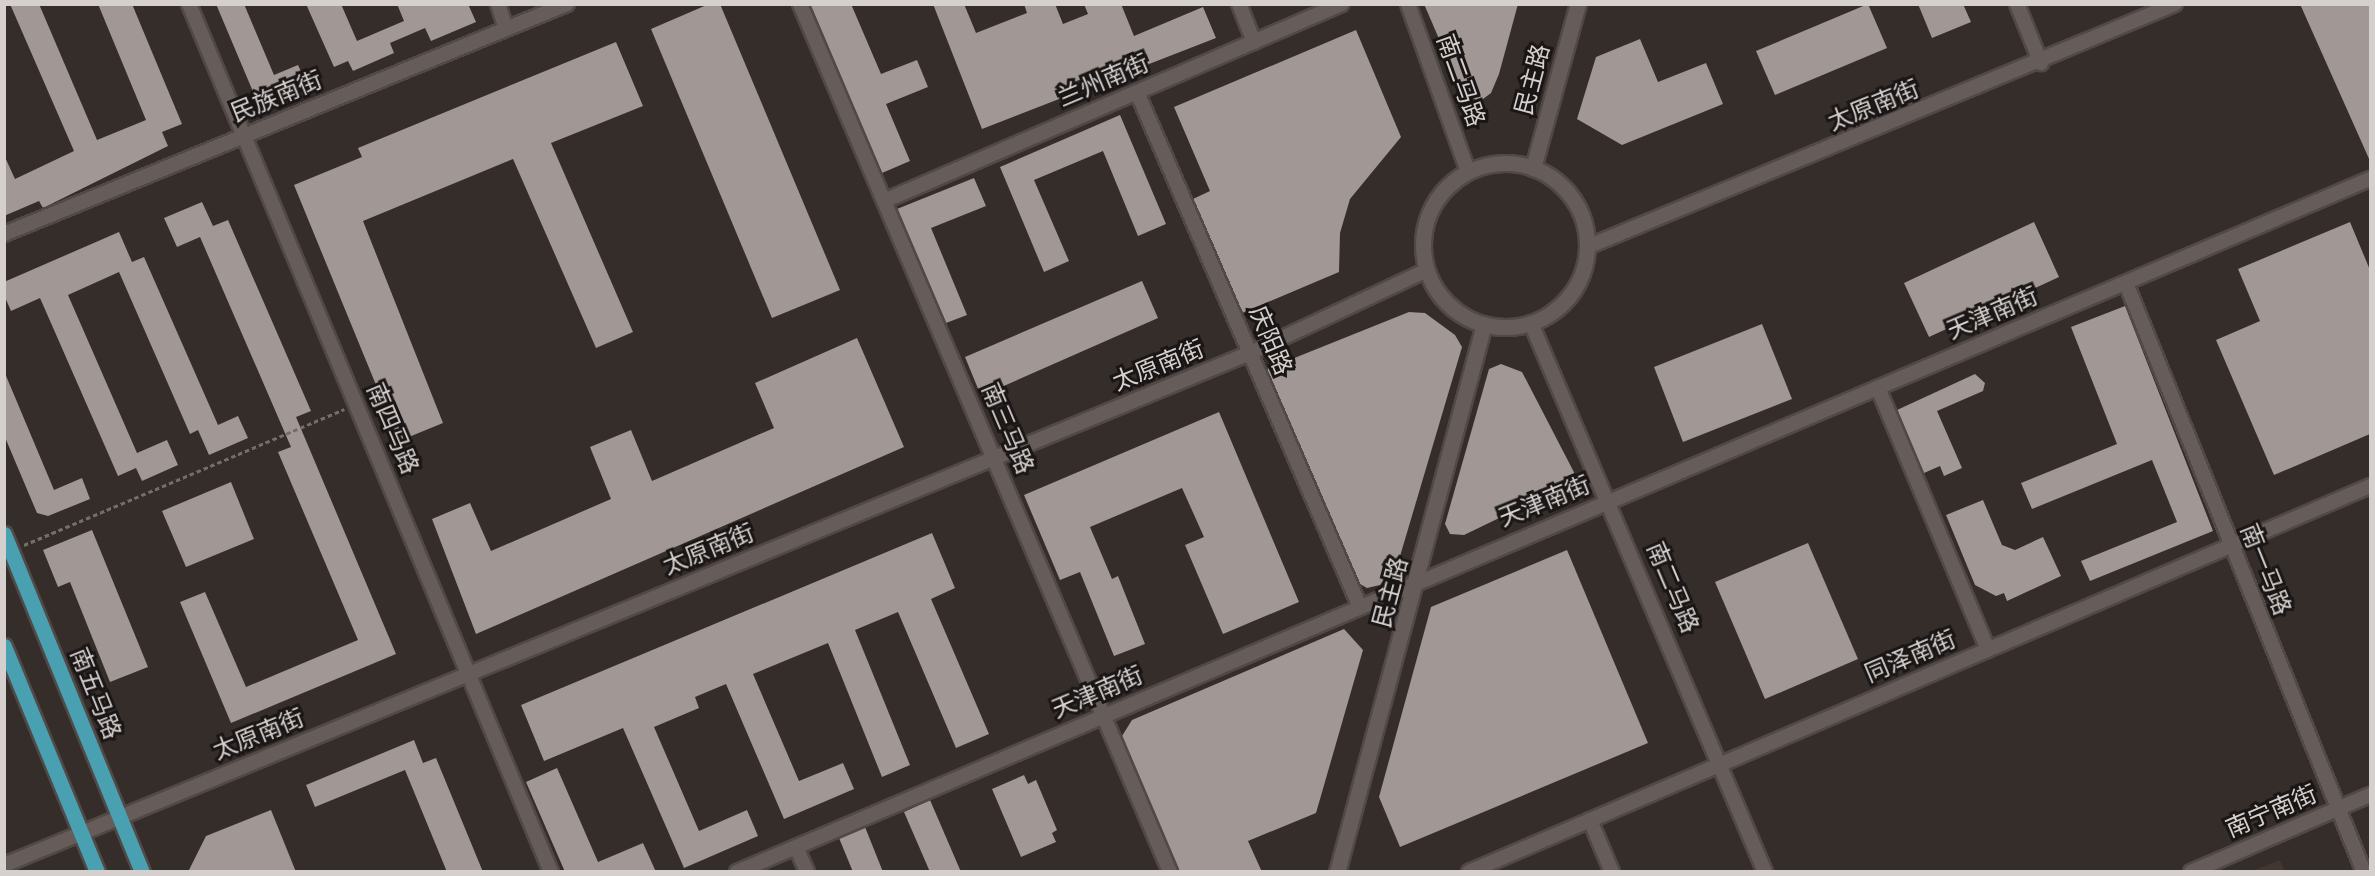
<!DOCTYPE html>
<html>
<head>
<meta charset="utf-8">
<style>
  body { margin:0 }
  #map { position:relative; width:2375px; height:876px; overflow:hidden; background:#352d2a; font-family:"Alegreya Sans","Noto Sans SC",sans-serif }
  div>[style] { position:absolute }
  .built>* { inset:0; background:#433530 }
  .building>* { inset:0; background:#a19794 }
  .path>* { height:3px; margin-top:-1.5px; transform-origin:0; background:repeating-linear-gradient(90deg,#746d6a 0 4.5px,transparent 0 7.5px) }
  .roads { filter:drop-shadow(2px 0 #514947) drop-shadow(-2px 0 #514947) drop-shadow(0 2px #514947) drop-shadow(0 -2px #514947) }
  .street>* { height:14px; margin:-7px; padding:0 7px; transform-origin:7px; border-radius:7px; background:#665d5a }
  .secondary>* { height:15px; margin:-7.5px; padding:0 7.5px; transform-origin:7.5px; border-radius:7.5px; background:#665d5a }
  .secondary>.ring { margin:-7.5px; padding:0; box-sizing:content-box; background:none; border:15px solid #665d5a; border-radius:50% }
  .primary>* { height:15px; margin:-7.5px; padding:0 7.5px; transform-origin:7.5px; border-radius:7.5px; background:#48a0b0 }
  span { translate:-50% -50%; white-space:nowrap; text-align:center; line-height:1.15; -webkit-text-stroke:6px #1a1615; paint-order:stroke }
  .street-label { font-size:24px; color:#d5d0ce }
  .frame { position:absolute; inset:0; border:6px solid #d5d0ce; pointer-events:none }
</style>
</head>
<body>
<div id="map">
  <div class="built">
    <div style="clip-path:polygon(2280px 860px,2285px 871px,2253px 871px)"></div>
  </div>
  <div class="building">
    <div style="clip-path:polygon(10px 4px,39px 4px,97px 140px,146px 120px,98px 4px,132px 4px,182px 124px,162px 132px,168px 146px,43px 208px,39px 201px,4px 216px,4px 155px,15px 179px,74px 151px)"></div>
    <div style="clip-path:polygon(216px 4px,244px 4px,274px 75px,298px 65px,310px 92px,278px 106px,273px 94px,257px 101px)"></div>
    <div style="clip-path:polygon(306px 4px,341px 4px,357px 41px,404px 21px,397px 4px,468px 4px,476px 22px,431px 41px,425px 28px,390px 43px,394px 53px,353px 71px,348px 61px,334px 67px)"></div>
    <div style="clip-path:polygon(709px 4px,720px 4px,840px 290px,772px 318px,651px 29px)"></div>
    <div style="clip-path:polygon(810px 4px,851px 4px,881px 74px,917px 60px,928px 87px,886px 104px,910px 161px,882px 173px)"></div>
    <div style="clip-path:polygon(933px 4px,964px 4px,976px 33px,1027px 13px,1024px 4px,1055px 4px,1063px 24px,1088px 14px,1084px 4px,1121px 4px,1134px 36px,1203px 7px,1216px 38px,982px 129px)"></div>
    <div style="clip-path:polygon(1424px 4px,1518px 4px,1499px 74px,1491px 93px,1479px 102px,1461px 90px)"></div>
    <div style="clip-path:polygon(1868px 4px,1887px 48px,1775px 95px,1756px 51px)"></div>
    <div style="clip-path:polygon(1918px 4px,1963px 4px,1971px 22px,1932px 38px)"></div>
    <div style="clip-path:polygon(2300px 4px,2370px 4px,2370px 161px)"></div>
    <div style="clip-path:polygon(1356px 30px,1401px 137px,1350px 199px,1340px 233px,1339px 272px,1242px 313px,1193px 199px,1210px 191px,1174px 107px)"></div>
    <div style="clip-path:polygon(1640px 39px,1658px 82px,1706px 63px,1723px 104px,1622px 145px,1577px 119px,1596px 57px)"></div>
    <div style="clip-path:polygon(616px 42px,643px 106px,551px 143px,633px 332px,596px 348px,513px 159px,363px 221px,443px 423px,399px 441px,294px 185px,362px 157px,358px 148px)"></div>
    <div style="clip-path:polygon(1120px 115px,1166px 224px,1138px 236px,1103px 151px,1034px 180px,1069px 261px,1044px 272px,1000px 167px)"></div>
    <div style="clip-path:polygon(974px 178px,986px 206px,931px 228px,967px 315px,946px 323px,897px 209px)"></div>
    <div style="clip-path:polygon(202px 202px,213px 226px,228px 220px,311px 411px,296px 417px,396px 654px,231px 723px,180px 602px,205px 592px,246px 687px,358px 640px,278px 452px,291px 447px,200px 237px,177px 247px,164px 218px)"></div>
    <div style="clip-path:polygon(2034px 222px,2059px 277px,1929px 337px,1904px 283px)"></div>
    <div style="clip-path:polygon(2350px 222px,2370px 270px,2370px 434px,2274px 475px,2216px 340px,2260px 321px,2238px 269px)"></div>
    <div style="clip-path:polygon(119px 232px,132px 262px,144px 257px,218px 425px,238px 416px,248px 438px,209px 455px,198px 430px,190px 434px,119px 272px,68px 295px,137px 453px,167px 440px,178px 465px,142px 481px,136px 468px,118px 476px,40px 298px,11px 311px,4px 295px,4px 282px)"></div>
    <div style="clip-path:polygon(1142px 281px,1158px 318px,981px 396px,965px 357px)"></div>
    <div style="clip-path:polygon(2125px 306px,2213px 531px,2090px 581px,2081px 561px,2177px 522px,2152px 460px,2032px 509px,2021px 483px,2117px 444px,2071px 327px)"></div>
    <div style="clip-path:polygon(1409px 312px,1425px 313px,1455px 335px,1462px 347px,1398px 563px,1380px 585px,1367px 588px,1360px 584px,1267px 369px)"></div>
    <div style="clip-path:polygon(1762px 324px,1792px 399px,1683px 442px,1654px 367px)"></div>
    <div style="clip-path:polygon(857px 338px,904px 447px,476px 634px,432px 519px,470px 503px,491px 551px,611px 499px,590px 447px,631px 430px,652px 481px,774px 428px,755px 383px)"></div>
    <div style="clip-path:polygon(1501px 364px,1522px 372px,1578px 480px,1464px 535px,1450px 534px,1445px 524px,1489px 369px)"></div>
    <div style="clip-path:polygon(4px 371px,54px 490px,82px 478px,90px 499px,48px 516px,37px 513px,4px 435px)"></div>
    <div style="clip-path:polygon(1975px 374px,1985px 383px,1983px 391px,1937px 411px,1962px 468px,1944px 476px,1940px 466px,1924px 473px,1897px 410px)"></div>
    <div style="clip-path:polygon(1219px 412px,1299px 602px,1223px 634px,1185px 545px,1204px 537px,1182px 488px,1090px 527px,1112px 579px,1118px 576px,1145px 644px,1114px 656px,1080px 572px,1060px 580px,1024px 495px)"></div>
    <div style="clip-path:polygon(231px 482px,254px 539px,186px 567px,162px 511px)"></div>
    <div style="clip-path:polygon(1983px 500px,2002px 545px,2015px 550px,2043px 537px,2061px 576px,2007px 601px,2004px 593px,1996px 596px,1975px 585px,1946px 515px)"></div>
    <div style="clip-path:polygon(92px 530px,148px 667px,110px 682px,70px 582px,58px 587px,43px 550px)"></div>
    <div style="clip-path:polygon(932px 533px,955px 588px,931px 599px,989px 734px,956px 748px,898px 612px,855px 630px,910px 765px,882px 777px,828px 643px,753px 674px,799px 781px,843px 763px,854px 789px,784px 819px,726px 684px,695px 697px,699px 708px,654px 727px,699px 831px,747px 810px,758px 836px,684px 868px,623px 728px,544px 761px,521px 705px)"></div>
    <div style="clip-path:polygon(1808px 543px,1858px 659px,1765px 699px,1715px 582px)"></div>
    <div style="clip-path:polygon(1567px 550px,1648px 743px,1400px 847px,1379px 797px,1431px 607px)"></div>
    <div style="clip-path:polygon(1344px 629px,1363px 650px,1316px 813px,1248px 841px,1262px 872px,1179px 872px,1122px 736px,1132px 720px)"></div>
    <div style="clip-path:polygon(414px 740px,423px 763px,436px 758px,483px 872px,447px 872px,405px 770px,315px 807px,306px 785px)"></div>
    <div style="clip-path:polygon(557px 768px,598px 862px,643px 843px,656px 872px,565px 872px,526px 782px)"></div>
    <div style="clip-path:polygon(1024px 775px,1028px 784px,1036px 780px,1057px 830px,1052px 833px,1056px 842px,1021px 857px,992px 789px)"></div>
    <div style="clip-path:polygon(930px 800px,961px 872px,930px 872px,904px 812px)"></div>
    <div style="clip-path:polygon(271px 810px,296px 872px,188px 872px,206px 836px)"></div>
    <div style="clip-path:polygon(865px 827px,883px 872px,853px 872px,839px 838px)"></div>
  </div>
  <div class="path">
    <div style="left:24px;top:545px;width:348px;rotate:-23deg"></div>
  </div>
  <div class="roads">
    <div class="street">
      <div style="left:189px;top:4px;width:940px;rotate:67.36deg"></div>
      <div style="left:498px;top:4px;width:26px;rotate:72deg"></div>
      <div style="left:800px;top:4px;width:944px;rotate:66.91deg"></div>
      <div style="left:1239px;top:4px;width:41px;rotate:68.5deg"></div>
      <div style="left:1408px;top:4px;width:178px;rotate:70.3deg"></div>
      <div style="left:2017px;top:4px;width:64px;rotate:67.9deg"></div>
      <div style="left:1137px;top:92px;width:561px;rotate:66.59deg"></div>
      <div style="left:884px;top:201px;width:498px;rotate:-23.3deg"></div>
      <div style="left:4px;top:234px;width:608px;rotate:-22.22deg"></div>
      <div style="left:1587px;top:247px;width:636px;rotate:-22.45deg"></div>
      <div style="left:2126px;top:283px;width:635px;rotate:68deg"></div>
      <div style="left:1531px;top:323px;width:597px;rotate:66.91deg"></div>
      <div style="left:1878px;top:388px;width:284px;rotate:67.2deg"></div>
      <div style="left:1590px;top:820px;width:56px;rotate:67.1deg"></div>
      <div style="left:796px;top:847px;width:27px;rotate:66deg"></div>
      <div style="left:4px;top:865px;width:1347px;rotate:-22.34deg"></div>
      <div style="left:1250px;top:353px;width:195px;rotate:-25.1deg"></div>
      <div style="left:737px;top:872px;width:1774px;rotate:-23deg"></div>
      <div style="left:1469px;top:872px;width:980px;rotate:-23.19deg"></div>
      <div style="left:2191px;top:872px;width:195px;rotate:-23.3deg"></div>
    </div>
    <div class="secondary">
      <div class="ring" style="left:1423px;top:163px;width:149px;height:149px"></div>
      <div style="left:1533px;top:168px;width:170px;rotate:-74.7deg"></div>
      <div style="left:1337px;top:872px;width:567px;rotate:-74.98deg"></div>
    </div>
    <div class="primary">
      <div style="left:4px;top:534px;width:365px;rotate:67.8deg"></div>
      <div style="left:4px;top:646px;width:244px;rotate:67.6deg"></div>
    </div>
  </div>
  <div class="street-label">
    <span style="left:1534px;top:80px;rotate:-75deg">民主路</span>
    <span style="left:1459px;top:81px;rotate:70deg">南二马路</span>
    <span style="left:1104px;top:82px;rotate:-23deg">兰州南街</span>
    <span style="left:277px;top:98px;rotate:-22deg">民族南街</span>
    <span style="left:1874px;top:107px;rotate:-22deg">太原南街</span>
    <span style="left:1993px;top:315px;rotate:-23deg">天津南街</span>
    <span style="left:1269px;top:341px;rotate:67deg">庆阳路</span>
    <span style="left:1159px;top:367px;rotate:-22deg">太原南街</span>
    <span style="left:391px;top:429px;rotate:67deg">南四马路</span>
    <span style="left:1006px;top:429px;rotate:67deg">南三马路</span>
    <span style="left:1545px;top:503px;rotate:-22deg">天津南街</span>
    <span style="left:709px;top:551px;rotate:-22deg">太原南街</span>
    <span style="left:2264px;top:570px;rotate:68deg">南一马路</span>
    <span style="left:1671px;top:588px;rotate:67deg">南二马路</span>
    <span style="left:1392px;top:593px;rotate:-75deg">民主路</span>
    <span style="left:1911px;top:658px;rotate:-23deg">同泽南街</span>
    <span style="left:94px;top:694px;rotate:68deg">南五马路</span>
    <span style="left:1098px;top:694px;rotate:-23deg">天津南街</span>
    <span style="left:259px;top:736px;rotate:-22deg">太原南街</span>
    <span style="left:2272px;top:813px;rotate:-23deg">南宁南街</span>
  </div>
  <div class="frame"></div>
</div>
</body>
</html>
